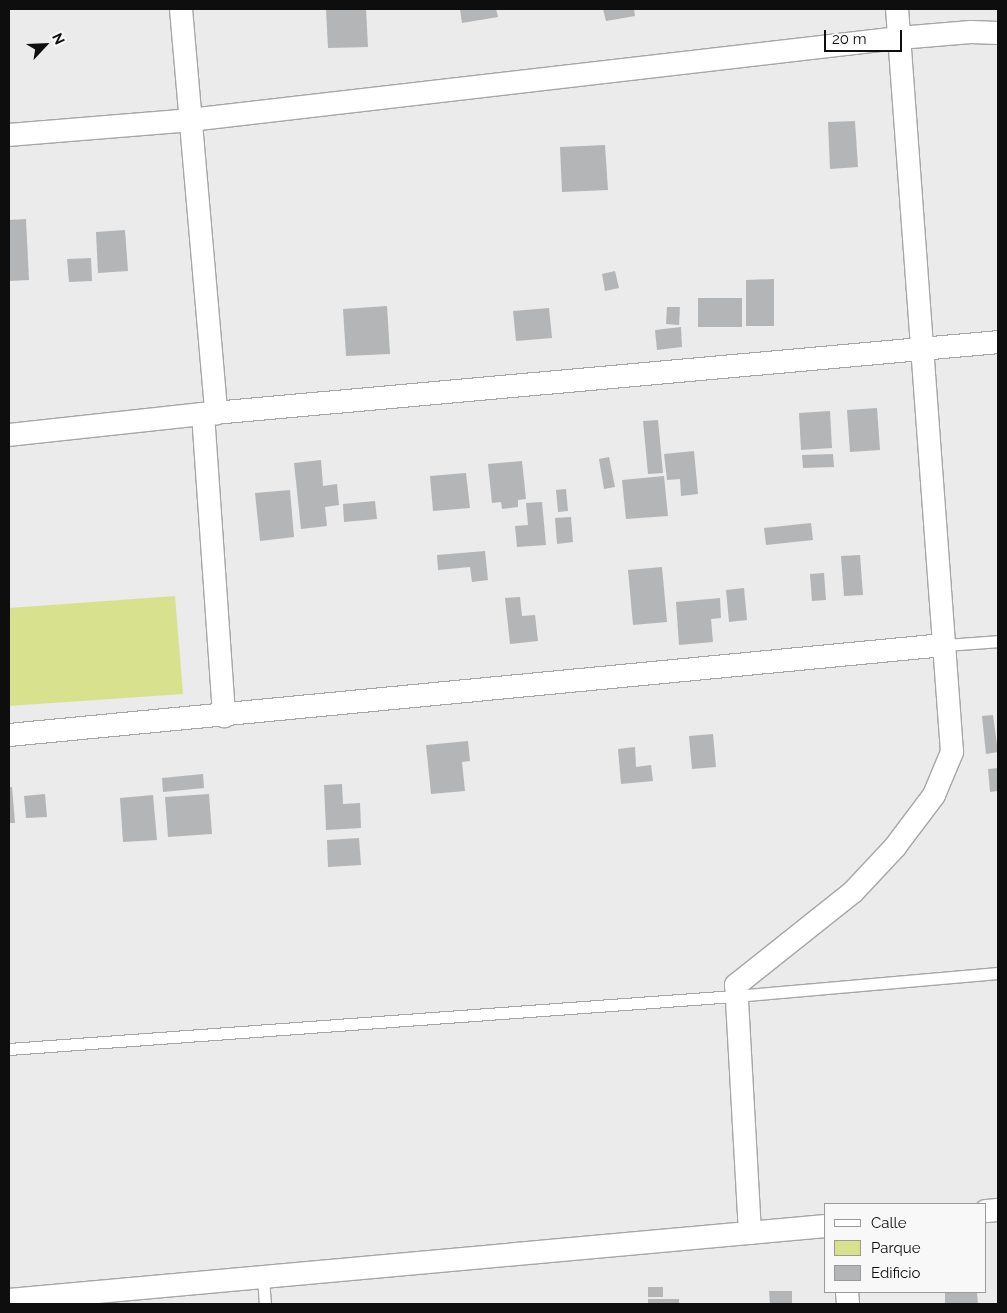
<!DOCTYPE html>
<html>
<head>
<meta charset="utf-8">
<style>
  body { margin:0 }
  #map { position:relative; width:1007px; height:1313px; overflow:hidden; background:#ebebec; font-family:Raleway,sans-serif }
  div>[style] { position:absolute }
  .green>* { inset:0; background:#d8e28e }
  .building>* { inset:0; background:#b4b5b6 }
  .roads { filter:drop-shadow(1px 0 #a5a6a7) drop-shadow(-1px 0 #a5a6a7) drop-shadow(0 1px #a5a6a7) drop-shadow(0 -1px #a5a6a7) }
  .lane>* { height:11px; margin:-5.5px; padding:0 5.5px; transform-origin:5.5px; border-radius:5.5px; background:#fff }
  .street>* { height:22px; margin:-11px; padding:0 11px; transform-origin:11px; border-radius:11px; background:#fff }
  span { translate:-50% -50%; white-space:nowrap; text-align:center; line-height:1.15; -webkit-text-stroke:5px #f8f8f9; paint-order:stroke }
  .frame { position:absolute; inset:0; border:10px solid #0e0e0e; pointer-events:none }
  .legend { position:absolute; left:824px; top:1203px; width:162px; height:90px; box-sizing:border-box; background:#f8f8f9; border:1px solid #9a9a9b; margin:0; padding:6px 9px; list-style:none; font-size:15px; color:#0e0e0e }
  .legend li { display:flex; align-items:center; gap:10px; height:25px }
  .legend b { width:25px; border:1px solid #9a9a9b }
  .north { position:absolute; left:20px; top:20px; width:50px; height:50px; -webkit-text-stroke:4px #f8f8f9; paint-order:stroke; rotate:65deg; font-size:14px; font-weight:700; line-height:20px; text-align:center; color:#0e0e0e }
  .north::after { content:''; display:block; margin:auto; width:18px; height:22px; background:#0e0e0e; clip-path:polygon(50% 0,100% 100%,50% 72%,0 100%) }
  .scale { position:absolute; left:824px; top:30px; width:78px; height:22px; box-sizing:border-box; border:2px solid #0e0e0e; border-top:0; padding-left:6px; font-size:15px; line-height:18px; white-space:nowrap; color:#0e0e0e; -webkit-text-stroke:4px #f8f8f9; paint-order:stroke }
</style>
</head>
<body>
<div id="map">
  <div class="green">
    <div style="clip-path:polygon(175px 596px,183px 694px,9px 706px,9px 608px)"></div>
  </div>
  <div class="building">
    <div style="clip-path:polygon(326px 9px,366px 9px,368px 47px,328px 48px)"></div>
    <div style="clip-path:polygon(460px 9px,496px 9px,498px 17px,462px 23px)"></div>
    <div style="clip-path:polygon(603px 9px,634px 9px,635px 16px,606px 21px)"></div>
    <div style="clip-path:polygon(855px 121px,858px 167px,830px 169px,828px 122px)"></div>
    <div style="clip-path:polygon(605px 145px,608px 190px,562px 192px,560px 147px)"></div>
    <div style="clip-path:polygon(26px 219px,29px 280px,9px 281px,9px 220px)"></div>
    <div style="clip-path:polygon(125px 230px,128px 271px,98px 273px,96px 232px)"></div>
    <div style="clip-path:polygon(91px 258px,92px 281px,69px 282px,67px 259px)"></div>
    <div style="clip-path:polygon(615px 271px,619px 288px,605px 291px,602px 274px)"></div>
    <div style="clip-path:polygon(774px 279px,774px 326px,746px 326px,746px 280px)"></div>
    <div style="clip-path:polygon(698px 298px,742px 298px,742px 327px,698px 327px)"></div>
    <div style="clip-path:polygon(387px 306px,390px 354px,346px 356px,343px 309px)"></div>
    <div style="clip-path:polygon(667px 307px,680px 307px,679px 325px,666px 324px)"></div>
    <div style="clip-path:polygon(549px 308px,552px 338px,516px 341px,513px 311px)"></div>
    <div style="clip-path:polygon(681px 327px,682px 347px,657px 350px,655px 330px)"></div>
    <div style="clip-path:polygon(877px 408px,880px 450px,850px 452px,847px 410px)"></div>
    <div style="clip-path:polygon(830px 411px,832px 448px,801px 450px,799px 413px)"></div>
    <div style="clip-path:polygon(658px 420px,663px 473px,648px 474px,643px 421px)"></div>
    <div style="clip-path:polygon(694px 451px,698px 494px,681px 496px,680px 479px,667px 480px,664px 454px)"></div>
    <div style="clip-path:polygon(833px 454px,834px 467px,803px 468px,802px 455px)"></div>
    <div style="clip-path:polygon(609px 457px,615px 487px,604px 489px,599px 459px)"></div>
    <div style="clip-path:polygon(321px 460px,323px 486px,337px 484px,339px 505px,325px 507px,327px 526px,301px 529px,294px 463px)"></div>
    <div style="clip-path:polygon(522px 461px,526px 499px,518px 500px,518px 507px,502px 509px,501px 502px,492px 503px,488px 464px)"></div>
    <div style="clip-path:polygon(466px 473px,470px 508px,433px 511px,430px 476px)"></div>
    <div style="clip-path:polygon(664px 476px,668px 516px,626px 519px,622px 480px)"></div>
    <div style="clip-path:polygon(566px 489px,568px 511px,558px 512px,556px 490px)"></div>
    <div style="clip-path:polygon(290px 490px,294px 537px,260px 541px,255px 493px)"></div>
    <div style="clip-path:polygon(375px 501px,377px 519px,344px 522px,343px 504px)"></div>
    <div style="clip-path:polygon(542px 502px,546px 545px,517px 547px,515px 526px,528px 525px,526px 503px)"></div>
    <div style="clip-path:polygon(571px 517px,573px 542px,557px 544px,555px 518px)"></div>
    <div style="clip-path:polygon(811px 523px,813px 540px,766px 545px,764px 528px)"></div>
    <div style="clip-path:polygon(485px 551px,488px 580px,472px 582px,470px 567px,438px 570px,437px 555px)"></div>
    <div style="clip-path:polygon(860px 555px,863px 595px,844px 596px,841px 556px)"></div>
    <div style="clip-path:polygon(662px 567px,667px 622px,633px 625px,628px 570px)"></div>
    <div style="clip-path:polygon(824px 573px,826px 600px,812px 601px,810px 574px)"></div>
    <div style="clip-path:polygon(744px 588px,747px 620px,729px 622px,726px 590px)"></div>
    <div style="clip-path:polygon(520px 597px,522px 616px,535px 615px,538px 641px,510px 644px,505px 598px)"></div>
    <div style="clip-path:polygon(720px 598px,721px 618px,711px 619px,713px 642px,679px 645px,676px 602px)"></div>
    <div style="clip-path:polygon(993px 715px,998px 752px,986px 754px,982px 716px)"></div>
    <div style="clip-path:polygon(713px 734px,716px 767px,692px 769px,689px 736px)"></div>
    <div style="clip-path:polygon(468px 741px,470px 761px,462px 762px,465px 791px,431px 794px,426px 745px)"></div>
    <div style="clip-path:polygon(635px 747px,636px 767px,651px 765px,653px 781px,621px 784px,618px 749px)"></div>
    <div style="clip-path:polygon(998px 768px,998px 791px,990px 792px,988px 769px)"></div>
    <div style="clip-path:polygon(203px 774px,204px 788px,163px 792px,162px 778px)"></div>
    <div style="clip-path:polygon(342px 784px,343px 804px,360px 803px,361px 828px,326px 830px,324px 785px)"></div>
    <div style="clip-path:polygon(9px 787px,12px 787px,15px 823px,9px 823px)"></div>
    <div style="clip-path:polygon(45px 794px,47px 817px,26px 818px,24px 796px)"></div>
    <div style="clip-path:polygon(209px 794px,212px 834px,168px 837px,165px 797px)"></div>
    <div style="clip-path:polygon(153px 795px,157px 840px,123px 842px,120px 798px)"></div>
    <div style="clip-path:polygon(359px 838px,361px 865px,328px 867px,327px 840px)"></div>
    <div style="clip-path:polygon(648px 1287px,663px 1287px,663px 1297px,648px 1297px)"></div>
    <div style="clip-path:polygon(769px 1291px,792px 1291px,792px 1304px,770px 1304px)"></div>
    <div style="clip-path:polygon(945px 1292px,977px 1292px,978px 1304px,945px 1304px)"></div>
    <div style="clip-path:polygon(648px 1299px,679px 1299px,679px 1304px,648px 1304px)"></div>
  </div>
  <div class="roads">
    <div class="lane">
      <div style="left:944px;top:645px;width:54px;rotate:-4.2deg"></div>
      <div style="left:9px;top:1049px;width:728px;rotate:-4.18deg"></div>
      <div style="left:735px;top:996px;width:264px;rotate:-5deg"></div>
      <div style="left:263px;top:1277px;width:27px;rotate:86deg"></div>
    </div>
    <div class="street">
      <div style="left:181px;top:9px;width:406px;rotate:85deg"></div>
      <div style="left:9px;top:135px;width:182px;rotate:-4.7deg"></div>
      <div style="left:190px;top:120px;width:714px;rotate:-6.6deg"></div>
      <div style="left:899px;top:38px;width:72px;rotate:-4.8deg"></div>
      <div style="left:971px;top:32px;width:27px;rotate:2deg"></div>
      <div style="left:203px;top:414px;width:303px;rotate:86deg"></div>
      <div style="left:9px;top:435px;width:195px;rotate:-6.2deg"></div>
      <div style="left:203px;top:414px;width:798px;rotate:-5.17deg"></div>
      <div style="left:9px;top:735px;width:939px;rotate:-5.5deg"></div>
      <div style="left:986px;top:1211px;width:12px;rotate:-5deg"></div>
      <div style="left:750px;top:1233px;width:248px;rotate:-93.2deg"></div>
      <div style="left:736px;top:985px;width:149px;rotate:-38.5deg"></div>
      <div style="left:853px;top:892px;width:62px;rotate:-47deg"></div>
      <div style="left:895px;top:847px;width:65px;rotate:-53.1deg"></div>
      <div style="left:934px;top:795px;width:47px;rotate:-67.3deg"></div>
      <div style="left:952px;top:752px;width:745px;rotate:-94.23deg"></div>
      <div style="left:847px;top:1292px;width:12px;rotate:85deg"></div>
      <div style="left:9px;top:1300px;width:820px;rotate:-5.18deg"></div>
    </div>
  </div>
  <div class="frame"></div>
  <ul class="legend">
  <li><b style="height:6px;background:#fff"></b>Calle</li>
  <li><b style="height:14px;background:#d8e28e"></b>Parque</li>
  <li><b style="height:14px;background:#b4b5b6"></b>Edificio</li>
  </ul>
  <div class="north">N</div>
  <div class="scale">20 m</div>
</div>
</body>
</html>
